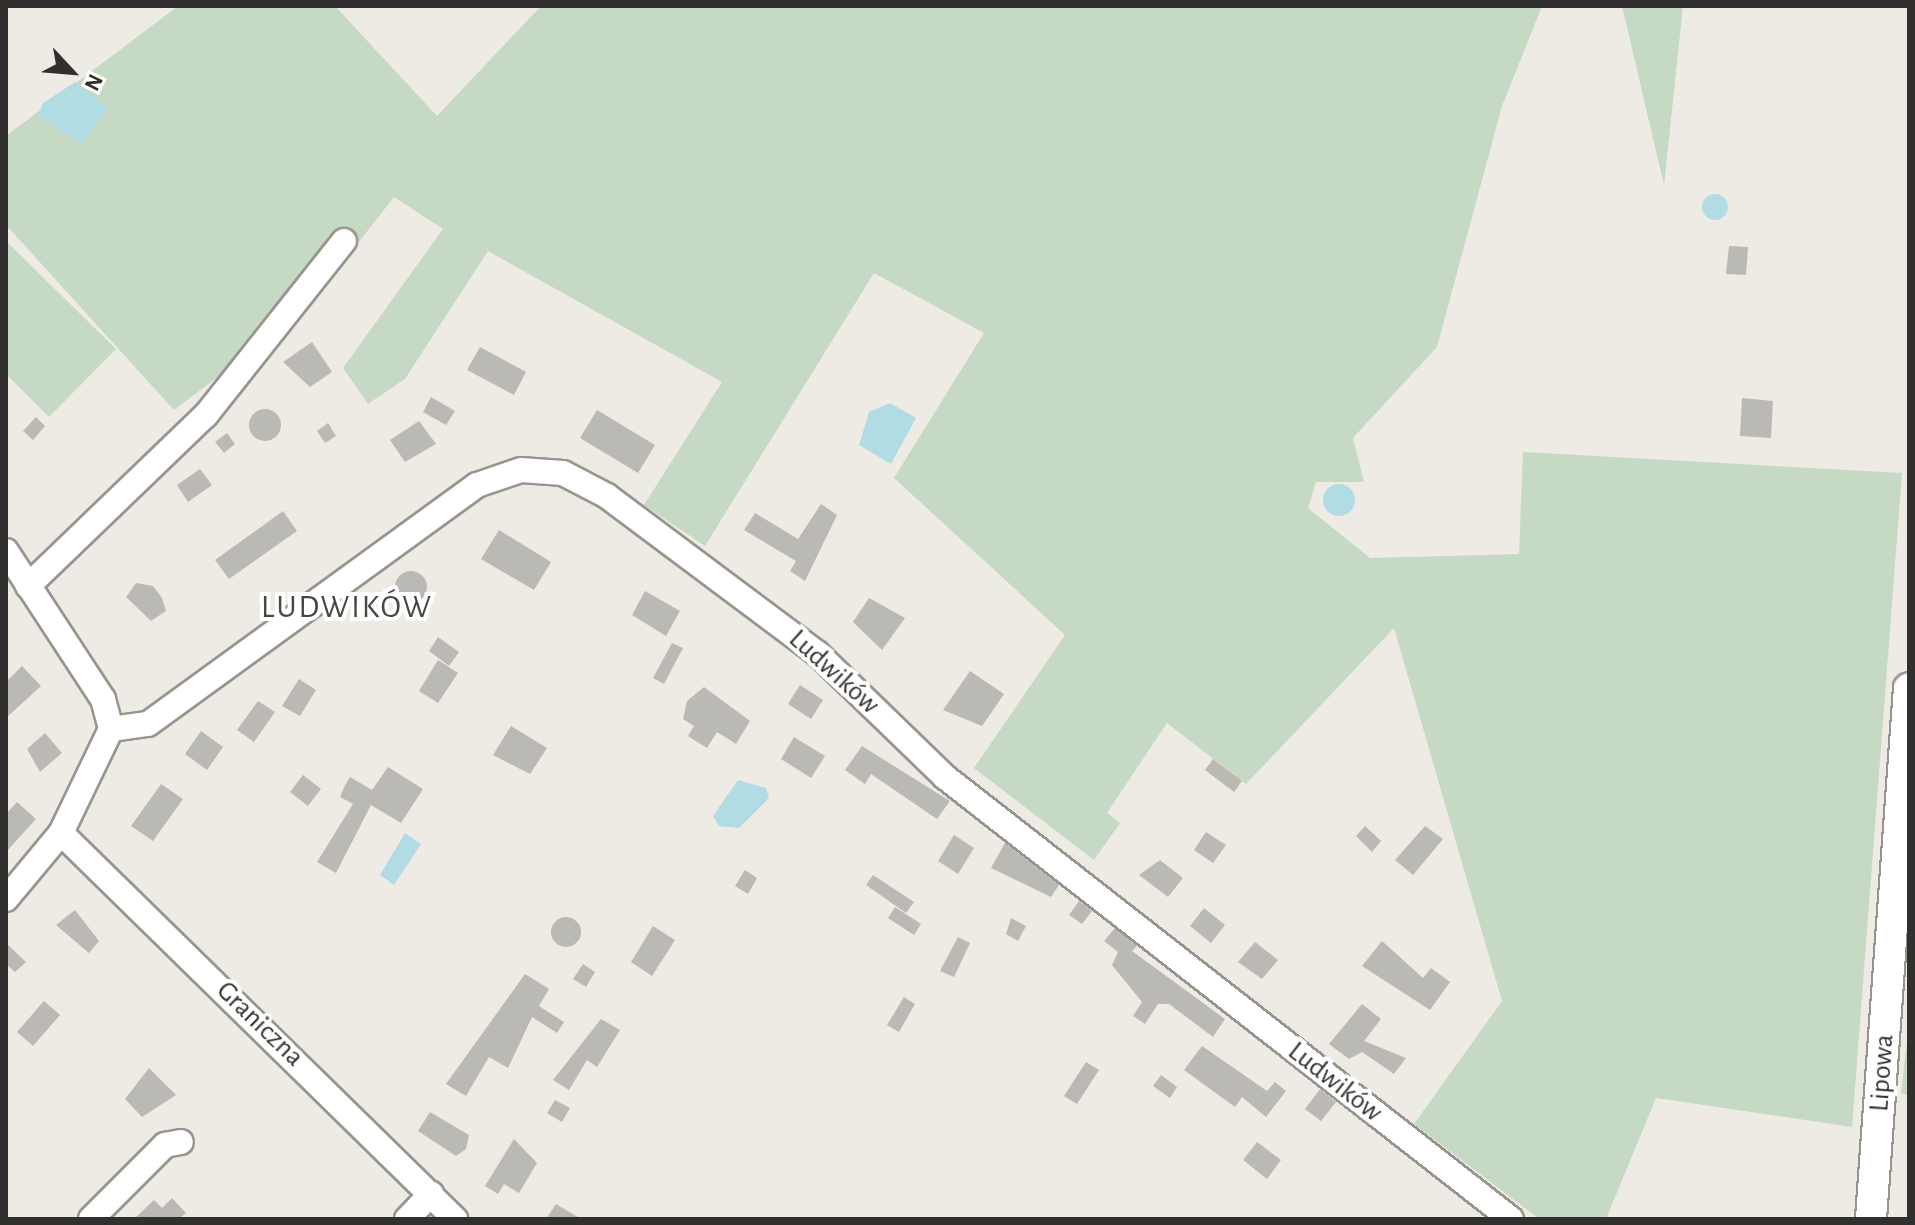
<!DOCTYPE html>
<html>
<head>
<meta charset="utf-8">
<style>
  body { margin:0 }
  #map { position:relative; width:1915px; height:1225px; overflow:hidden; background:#eeebe5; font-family:"Alegreya Sans",sans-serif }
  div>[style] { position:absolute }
  .green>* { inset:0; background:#c6d9c4 }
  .water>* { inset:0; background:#b2dce4 }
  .round { border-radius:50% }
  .building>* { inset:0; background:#bbb9b3 }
  .roads { filter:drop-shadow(2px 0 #97958f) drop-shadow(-2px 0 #97958f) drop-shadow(0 2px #97958f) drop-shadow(0 -2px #97958f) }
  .minor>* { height:24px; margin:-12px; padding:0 12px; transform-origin:12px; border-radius:12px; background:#fff }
  .major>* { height:30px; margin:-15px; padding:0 15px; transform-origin:15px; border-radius:15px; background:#fff }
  span { translate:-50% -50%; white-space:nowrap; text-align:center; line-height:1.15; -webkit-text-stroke:8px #fff; paint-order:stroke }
  .street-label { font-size:28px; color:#31302e }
  .quarter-label { font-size:32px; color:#494742; letter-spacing:2px }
  .frame { position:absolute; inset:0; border:8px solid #31302e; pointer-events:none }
  .north { position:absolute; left:32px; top:32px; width:80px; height:80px; -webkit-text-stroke:6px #fff; paint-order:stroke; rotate:116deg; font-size:22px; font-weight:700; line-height:32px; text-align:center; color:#31302e }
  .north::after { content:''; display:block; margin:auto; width:28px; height:36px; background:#31302e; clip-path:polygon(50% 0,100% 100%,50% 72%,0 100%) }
</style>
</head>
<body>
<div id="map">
  <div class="green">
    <div style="clip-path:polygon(178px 6px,335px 6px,437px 116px,541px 6px,1542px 6px,1502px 106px,1437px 347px,1353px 438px,1364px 482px,1316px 482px,1308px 508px,1370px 558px,1519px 554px,1523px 452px,1902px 473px,1852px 1127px,1656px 1098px,1606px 1219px,1539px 1219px,1414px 1124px,1502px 1001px,1394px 628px,1246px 784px,1167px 723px,1107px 813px,1120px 823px,1094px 860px,974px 768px,1065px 635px,894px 478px,984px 333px,874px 273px,705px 546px,644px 505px,722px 382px,488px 251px,405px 379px,368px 404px,343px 368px,443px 229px,394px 197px,304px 312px,174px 410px,6px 225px,6px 136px)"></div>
    <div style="clip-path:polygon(1622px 6px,1683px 6px,1664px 185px)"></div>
    <div style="clip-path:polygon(6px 241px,116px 349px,49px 417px,6px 374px)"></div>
    <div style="clip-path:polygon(1909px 1023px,1909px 1096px,1901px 1093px)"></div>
  </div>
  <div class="water">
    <div style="clip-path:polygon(75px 82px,108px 108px,82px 144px,38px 116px,43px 103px)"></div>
    <div class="round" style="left:1702px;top:194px;width:26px;height:26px"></div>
    <div style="clip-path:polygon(890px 403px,916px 418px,891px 464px,859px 445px,869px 412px)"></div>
    <div class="round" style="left:1323px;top:484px;width:32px;height:32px"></div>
    <div style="clip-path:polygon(738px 780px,766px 788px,769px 798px,739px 828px,719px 826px,713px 816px)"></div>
    <div style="clip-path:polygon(405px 833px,421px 844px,394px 885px,380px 875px)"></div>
  </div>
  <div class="building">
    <div style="clip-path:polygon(1729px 246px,1748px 247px,1746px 275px,1726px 274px)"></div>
    <div style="clip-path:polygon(312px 342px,332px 372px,310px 387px,283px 362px)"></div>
    <div style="clip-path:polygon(480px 347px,526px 372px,514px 395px,467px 370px)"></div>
    <div style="clip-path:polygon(431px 397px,455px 411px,446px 425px,423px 412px)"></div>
    <div style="clip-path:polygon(1742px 398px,1773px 401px,1771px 438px,1740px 436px)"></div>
    <div class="round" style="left:249px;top:409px;width:32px;height:32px"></div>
    <div style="clip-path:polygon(597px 410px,655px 445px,638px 473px,580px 438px)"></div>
    <div style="clip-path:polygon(36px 417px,45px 426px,33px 440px,23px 431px)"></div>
    <div style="clip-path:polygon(419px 421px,436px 444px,405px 462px,390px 440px)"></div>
    <div style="clip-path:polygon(328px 423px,336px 436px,325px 443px,317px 431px)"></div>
    <div style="clip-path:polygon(227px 433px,235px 444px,224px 453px,215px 442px)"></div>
    <div style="clip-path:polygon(200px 469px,212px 485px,188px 502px,177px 485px)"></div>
    <div style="clip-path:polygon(821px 504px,837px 515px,805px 581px,790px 571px,796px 561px,744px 530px,755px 513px,798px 539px)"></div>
    <div style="clip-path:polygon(283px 511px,297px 531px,229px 579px,215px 560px)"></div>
    <div style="clip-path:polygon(499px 530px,551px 562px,534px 590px,481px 559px)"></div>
    <div class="round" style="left:395px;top:571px;width:32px;height:32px"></div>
    <div style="clip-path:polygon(136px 583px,153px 586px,162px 598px,166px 611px,151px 621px,126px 597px)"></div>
    <div style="clip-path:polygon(645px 591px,680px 611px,666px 636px,632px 615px)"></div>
    <div style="clip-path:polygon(869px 598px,905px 618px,882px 650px,853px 622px)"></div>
    <div style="clip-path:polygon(438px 637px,459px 652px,449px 666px,429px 651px)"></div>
    <div style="clip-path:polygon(672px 643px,683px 648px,664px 684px,653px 678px)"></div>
    <div style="clip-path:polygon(438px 660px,458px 673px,438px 703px,419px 691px)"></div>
    <div style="clip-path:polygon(22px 666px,41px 686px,6px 718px,6px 682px)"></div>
    <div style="clip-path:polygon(970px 671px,1004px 694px,982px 726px,943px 710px)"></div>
    <div style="clip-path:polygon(299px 679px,316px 690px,300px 716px,282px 706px)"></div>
    <div style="clip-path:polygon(800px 685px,823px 700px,811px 719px,788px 704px)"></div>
    <div style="clip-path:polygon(704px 687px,750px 721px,736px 744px,717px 732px,707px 748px,688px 736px,694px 726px,683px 719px,687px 701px)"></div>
    <div style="clip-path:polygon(258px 701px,275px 712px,254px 742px,237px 730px)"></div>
    <div style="clip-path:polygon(511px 726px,547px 748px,530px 774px,493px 755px)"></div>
    <div style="clip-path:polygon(201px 731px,223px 747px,207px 770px,185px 754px)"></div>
    <div style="clip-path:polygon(45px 733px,62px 753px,40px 772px,27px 749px)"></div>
    <div style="clip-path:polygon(794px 737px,825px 756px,811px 778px,781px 759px)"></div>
    <div style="clip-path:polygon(862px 746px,950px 801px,937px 819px,871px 774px,865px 784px,845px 770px)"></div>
    <div style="clip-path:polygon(1213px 759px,1242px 781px,1234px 792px,1205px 770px)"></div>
    <div style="clip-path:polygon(388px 767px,423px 789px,401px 823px,371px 805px,336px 873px,317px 862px,353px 804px,340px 797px,344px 787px,350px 777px,372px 790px)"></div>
    <div style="clip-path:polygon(303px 775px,321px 789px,308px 806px,290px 792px)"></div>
    <div style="clip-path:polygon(161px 784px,183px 799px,153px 841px,131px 826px)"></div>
    <div style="clip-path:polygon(17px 802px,36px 819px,6px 852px,6px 814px)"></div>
    <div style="clip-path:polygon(1365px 826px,1381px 841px,1372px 852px,1356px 836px)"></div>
    <div style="clip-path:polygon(1425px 826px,1443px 839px,1413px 875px,1395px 860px)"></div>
    <div style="clip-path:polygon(1206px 832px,1226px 845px,1213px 863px,1194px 850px)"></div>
    <div style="clip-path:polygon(954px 835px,974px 848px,958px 874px,938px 861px)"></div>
    <div style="clip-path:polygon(1005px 843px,1059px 885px,1051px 897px,991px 868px)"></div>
    <div style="clip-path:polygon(1160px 860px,1183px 878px,1168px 897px,1139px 875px)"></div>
    <div style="clip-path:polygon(745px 870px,757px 878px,748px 894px,735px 886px)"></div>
    <div style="clip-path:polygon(873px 875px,914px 902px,906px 913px,866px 885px)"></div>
    <div style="clip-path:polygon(1079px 901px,1092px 911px,1082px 924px,1069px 915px)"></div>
    <div style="clip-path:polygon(895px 907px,921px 924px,914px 935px,888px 918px)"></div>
    <div style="clip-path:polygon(1204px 908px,1225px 925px,1211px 943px,1190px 926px)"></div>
    <div style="clip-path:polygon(75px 910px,99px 941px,89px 953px,56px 925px)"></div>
    <div class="round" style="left:551px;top:917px;width:30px;height:30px"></div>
    <div style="clip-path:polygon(1011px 918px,1026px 926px,1018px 941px,1006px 934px)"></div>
    <div style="clip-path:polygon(653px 926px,675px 940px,652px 976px,631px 962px)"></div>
    <div style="clip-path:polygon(1115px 928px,1137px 946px,1132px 951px,1225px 1019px,1213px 1037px,1169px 1004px,1158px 1004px,1145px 1024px,1133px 1016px,1142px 1002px,1112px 965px,1118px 952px,1104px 941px)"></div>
    <div style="clip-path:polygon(958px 937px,970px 943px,954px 977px,940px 971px)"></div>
    <div style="clip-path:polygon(1382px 941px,1423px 978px,1431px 968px,1450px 982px,1430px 1010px,1362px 966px)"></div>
    <div style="clip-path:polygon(1255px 942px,1278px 960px,1262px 979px,1238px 962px)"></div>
    <div style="clip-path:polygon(6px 943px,26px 962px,15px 972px,6px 964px)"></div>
    <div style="clip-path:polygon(583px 964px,595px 972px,586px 987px,573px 979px)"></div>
    <div style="clip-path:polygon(525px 974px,549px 989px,539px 1006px,564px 1022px,557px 1033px,532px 1017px,508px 1068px,489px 1057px,466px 1096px,446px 1084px)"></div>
    <div style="clip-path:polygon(904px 997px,915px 1004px,899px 1032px,887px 1025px)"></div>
    <div style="clip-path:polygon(44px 1001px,60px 1015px,33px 1046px,17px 1032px)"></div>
    <div style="clip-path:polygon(1362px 1004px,1381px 1019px,1364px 1041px,1406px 1058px,1394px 1074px,1362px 1052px,1349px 1059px,1329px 1044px)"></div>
    <div style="clip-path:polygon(601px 1019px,620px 1030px,597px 1067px,587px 1060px,569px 1090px,553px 1080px)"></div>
    <div style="clip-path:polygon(1202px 1046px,1267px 1091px,1275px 1082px,1286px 1091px,1266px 1117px,1242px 1097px,1235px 1107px,1184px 1070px)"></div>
    <div style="clip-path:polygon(1086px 1062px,1099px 1070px,1077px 1104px,1064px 1096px)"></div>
    <div style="clip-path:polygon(149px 1068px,176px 1095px,142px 1117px,125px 1099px)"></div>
    <div style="clip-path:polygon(1161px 1075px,1177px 1087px,1170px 1098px,1153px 1086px)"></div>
    <div style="clip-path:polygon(1320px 1089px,1336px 1102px,1321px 1121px,1305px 1109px)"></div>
    <div style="clip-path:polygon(555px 1100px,570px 1108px,562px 1122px,547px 1113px)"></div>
    <div style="clip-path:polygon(430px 1112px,469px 1135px,466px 1149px,456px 1156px,418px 1131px)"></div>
    <div style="clip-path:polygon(514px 1139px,537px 1163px,519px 1193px,504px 1184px,498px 1194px,485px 1186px)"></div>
    <div style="clip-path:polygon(1257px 1142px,1281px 1160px,1267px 1179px,1243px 1160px)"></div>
    <div style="clip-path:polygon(172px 1198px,186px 1213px,179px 1219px,134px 1219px,154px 1200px,162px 1208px)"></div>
    <div style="clip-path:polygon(556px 1204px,581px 1219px,546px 1219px)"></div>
  </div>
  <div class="roads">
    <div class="minor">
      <div style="left:6px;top:551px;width:177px;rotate:56.8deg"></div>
      <div style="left:103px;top:699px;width:31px;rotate:75deg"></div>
      <div style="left:111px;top:729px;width:115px;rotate:115.7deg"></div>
      <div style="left:61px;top:833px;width:86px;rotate:129.8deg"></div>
      <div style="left:28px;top:586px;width:247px;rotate:-43.9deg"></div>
      <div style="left:206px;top:415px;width:222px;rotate:-51.6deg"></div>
      <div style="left:111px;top:729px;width:37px;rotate:-8deg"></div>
      <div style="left:148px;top:724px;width:407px;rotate:-36deg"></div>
      <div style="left:477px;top:485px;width:46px;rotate:-18.8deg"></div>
      <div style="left:521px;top:470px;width:42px;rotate:4.1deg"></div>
      <div style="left:563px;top:473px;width:50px;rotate:27.6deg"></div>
      <div style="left:607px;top:496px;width:262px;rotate:36.8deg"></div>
      <div style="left:817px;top:653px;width:178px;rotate:44.1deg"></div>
      <div style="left:945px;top:777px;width:718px;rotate:37.99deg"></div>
      <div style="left:61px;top:833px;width:552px;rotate:44.41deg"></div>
      <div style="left:91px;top:1219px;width:105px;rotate:-45deg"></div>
      <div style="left:165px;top:1145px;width:16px;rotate:-11deg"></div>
      <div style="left:407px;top:1219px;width:35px;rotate:-46deg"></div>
    </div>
    <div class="major">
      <div style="left:1871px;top:1219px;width:532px;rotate:-85.91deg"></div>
    </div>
  </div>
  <div class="street-label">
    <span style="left:834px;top:672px;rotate:42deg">Ludwików</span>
    <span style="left:260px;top:1024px;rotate:44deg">Graniczna</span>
    <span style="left:1882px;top:1073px;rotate:-86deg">Lipowa</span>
    <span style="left:1335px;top:1082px;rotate:38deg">Ludwików</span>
  </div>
  <div class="quarter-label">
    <span style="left:347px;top:607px">LUDWIKÓW</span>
  </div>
  <div class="frame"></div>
  <div class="north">N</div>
</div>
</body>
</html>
